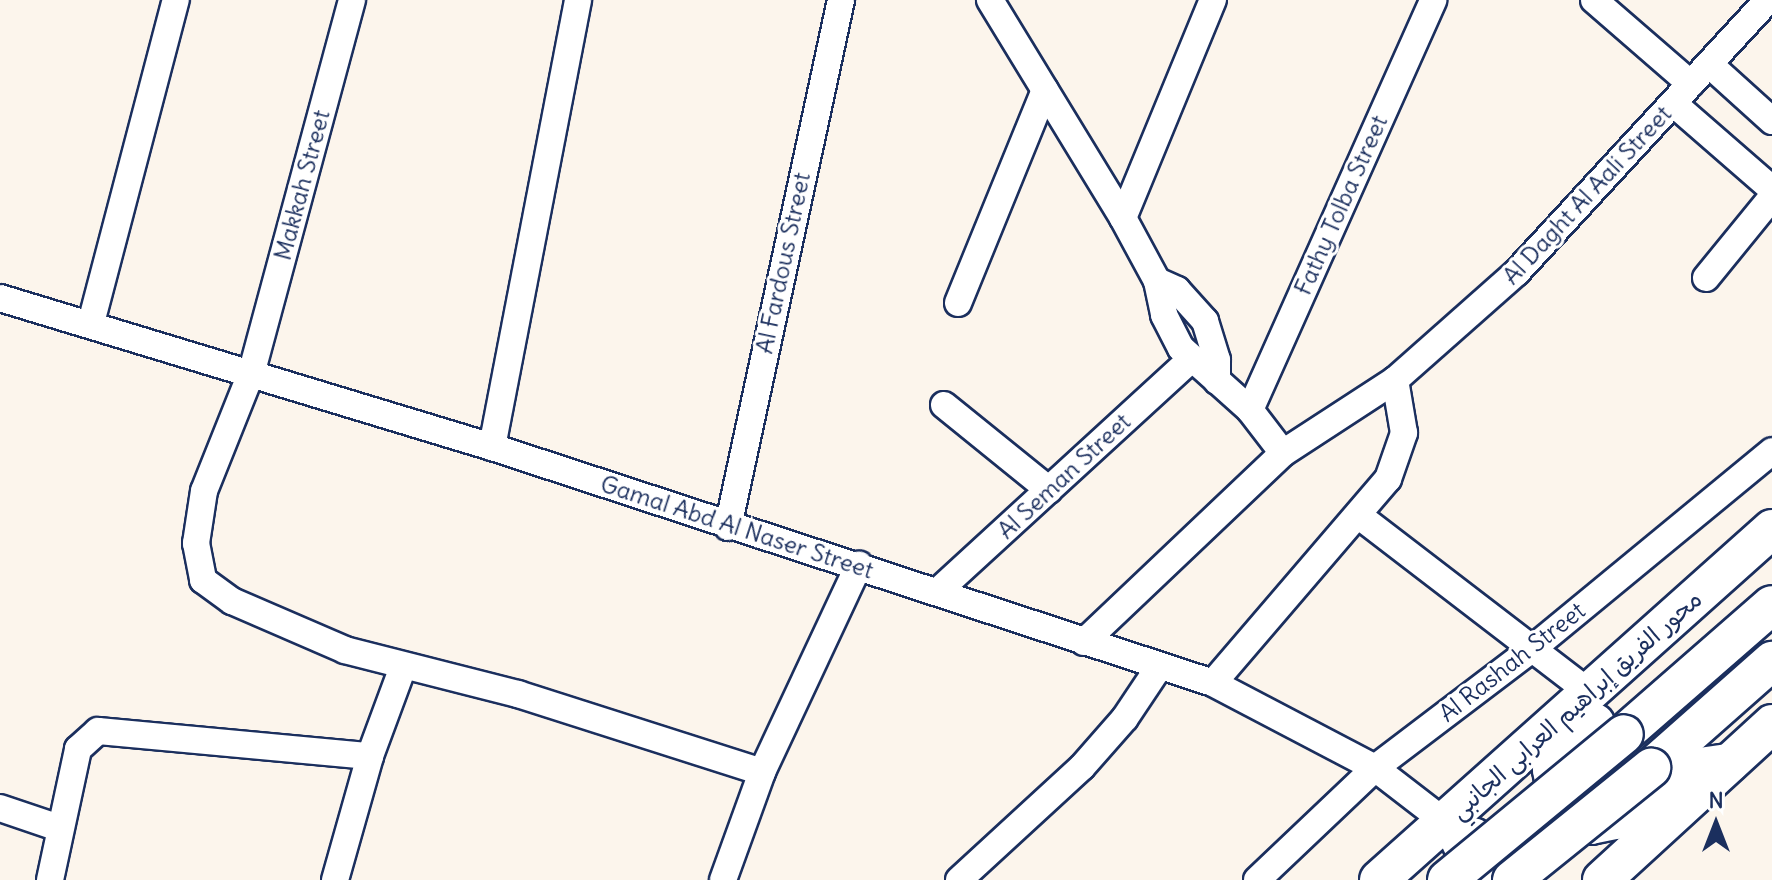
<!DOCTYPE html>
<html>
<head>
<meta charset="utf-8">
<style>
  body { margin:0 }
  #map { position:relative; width:1772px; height:880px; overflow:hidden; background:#fcf5ec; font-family:Delius,"Playpen Sans Arabic",sans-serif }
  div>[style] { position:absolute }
  .roads { filter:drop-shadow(2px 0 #1b2f5e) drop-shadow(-2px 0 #1b2f5e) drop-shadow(0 2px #1b2f5e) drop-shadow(0 -2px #1b2f5e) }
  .street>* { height:26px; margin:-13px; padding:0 13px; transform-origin:13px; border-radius:13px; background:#fff }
  .secondary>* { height:38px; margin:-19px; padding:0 19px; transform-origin:19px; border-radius:19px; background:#fff }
  .bridges { filter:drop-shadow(2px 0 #1b2f5e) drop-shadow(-2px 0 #1b2f5e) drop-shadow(0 2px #1b2f5e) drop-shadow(0 -2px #1b2f5e) }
  .secondary-bridge>* { height:38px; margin:-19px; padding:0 19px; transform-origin:19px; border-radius:19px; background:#fff }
  span { translate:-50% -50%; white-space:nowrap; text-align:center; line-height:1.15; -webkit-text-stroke:6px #fff; paint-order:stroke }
  .street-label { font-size:24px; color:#1b2f5e }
  .north { position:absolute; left:1676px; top:784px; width:80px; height:80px; -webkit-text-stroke:6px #fff; paint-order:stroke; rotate:0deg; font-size:22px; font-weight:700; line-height:32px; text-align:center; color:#1b2f5e }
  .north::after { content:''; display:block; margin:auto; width:28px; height:36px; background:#1b2f5e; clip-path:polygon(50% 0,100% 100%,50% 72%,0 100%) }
</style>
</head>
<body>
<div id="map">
  <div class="roads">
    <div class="street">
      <div style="left:352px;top:0;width:384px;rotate:105.1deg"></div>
      <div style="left:252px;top:371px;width:129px;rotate:111.8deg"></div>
      <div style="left:204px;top:491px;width:53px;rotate:98.7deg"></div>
      <div style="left:196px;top:543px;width:38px;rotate:79deg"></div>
      <div style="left:203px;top:580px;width:36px;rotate:36deg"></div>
      <div style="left:232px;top:601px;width:123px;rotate:23.4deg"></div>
      <div style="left:345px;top:650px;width:179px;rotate:14.3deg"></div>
      <div style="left:518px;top:694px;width:256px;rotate:17.7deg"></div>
      <div style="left:990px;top:0;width:255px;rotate:58.6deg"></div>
      <div style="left:1123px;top:218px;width:72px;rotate:61.6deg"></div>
      <div style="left:1157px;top:281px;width:35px;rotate:78deg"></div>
      <div style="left:1164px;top:315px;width:37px;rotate:63deg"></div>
      <div style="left:1181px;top:348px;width:93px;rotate:41.9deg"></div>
      <div style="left:1250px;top:410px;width:54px;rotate:52.5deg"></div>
      <div style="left:1594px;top:0;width:128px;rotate:40.9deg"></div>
      <div style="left:1709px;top:64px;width:85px;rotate:42.1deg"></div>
      <div style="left:1673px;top:103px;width:131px;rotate:41deg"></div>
      <div style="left:1123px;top:218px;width:236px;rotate:-67.6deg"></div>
      <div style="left:1706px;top:278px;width:104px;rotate:-50.8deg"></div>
      <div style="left:1157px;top:281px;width:22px;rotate:24deg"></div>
      <div style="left:1177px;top:290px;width:42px;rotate:47.9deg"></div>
      <div style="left:1205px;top:321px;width:41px;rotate:72.9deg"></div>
      <div style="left:1217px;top:360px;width:21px;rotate:90deg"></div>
      <div style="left:0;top:298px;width:514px;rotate:16.85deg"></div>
      <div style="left:492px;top:447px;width:759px;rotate:18.12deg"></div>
      <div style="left:1213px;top:683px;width:183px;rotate:27.7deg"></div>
      <div style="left:1375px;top:768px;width:88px;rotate:37.6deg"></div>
      <div style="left:1445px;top:822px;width:33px;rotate:65deg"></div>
      <div style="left:1459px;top:852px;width:40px;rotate:45deg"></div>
      <div style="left:958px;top:303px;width:230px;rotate:-67.8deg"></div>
      <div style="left:91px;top:323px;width:334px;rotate:-75.3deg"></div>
      <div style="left:944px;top:405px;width:135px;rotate:39deg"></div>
      <div style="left:1250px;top:410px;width:449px;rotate:-65.9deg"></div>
      <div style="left:492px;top:447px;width:455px;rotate:-79.1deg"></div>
      <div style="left:1358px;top:515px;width:292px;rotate:37.5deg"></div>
      <div style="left:728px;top:527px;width:539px;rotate:-77.9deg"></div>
      <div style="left:937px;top:592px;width:345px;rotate:-42.5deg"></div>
      <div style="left:1084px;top:642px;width:274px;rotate:-43.5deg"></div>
      <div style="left:1283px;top:453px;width:134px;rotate:-33.1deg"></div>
      <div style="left:1395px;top:380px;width:162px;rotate:-41.5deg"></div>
      <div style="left:1516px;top:273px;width:372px;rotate:-47.3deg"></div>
      <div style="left:1213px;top:683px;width:269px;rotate:-49.4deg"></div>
      <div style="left:1388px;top:479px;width:49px;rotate:-70.8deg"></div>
      <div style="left:1404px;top:433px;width:54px;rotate:-99.6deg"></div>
      <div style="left:0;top:808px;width:62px;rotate:18.7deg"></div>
      <div style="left:1445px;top:822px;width:33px;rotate:18deg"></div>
      <div style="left:1476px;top:832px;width:67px;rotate:45.6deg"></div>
      <div style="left:50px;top:880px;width:134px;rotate:-77.9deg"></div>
      <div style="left:78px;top:749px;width:27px;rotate:-42deg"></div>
      <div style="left:98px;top:731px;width:273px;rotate:5.3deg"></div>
      <div style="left:335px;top:880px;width:129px;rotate:-74.2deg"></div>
      <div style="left:370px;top:756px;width:95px;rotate:-69.7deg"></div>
      <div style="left:723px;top:880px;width:115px;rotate:-70.1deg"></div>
      <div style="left:762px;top:772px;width:229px;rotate:-64.9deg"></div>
      <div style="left:959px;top:880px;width:167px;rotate:-42.6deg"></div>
      <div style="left:1082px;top:767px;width:65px;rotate:-48.7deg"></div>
      <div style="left:1125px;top:718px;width:61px;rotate:-56.3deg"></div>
      <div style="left:1257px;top:880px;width:163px;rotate:-43.5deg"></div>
      <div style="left:1375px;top:768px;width:197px;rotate:-37.2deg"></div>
      <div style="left:1532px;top:649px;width:311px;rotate:-39.5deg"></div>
    </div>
    <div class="secondary">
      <div style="left:1595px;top:723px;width:48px;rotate:139.3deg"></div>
      <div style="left:1559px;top:754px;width:17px;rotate:114deg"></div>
      <div style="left:1552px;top:770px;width:16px;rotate:79deg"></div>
      <div style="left:1555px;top:786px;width:53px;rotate:47.3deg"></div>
      <div style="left:1591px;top:825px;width:25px;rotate:-12deg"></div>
      <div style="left:1615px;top:820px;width:75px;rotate:-40.7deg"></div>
      <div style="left:1672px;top:771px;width:58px;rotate:-8deg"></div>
      <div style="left:1624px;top:734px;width:196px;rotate:-41.1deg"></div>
      <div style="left:1651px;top:768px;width:162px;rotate:-41.5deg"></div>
      <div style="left:1379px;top:880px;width:527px;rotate:-41.77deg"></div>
      <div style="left:1602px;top:880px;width:231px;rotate:-42.5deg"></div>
    </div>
  </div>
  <div class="bridges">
    <div class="secondary-bridge">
      <div style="left:1447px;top:880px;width:229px;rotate:-39.5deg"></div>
      <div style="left:1512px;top:880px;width:179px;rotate:-38.9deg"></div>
    </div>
  </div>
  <div class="street-label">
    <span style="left:302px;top:185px;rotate:-75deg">Makkah Street</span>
    <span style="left:1587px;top:195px;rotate:-47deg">Al Daght Al Aali Street</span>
    <span style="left:1341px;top:205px;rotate:-66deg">Fathy Tolba Street</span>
    <span style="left:783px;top:263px;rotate:-78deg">Al Fardous Street</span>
    <span style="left:1064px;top:476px;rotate:-43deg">Al Seman Street</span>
    <span style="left:737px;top:527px;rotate:18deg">Gamal Abd Al Naser Street</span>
    <span style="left:1512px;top:662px;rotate:-38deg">Al Rashah Street</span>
    <span style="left:1576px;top:705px;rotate:-42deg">محور الفريق إبراهيم العرابى الجانبي</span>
  </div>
  <div class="north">N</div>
</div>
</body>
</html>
